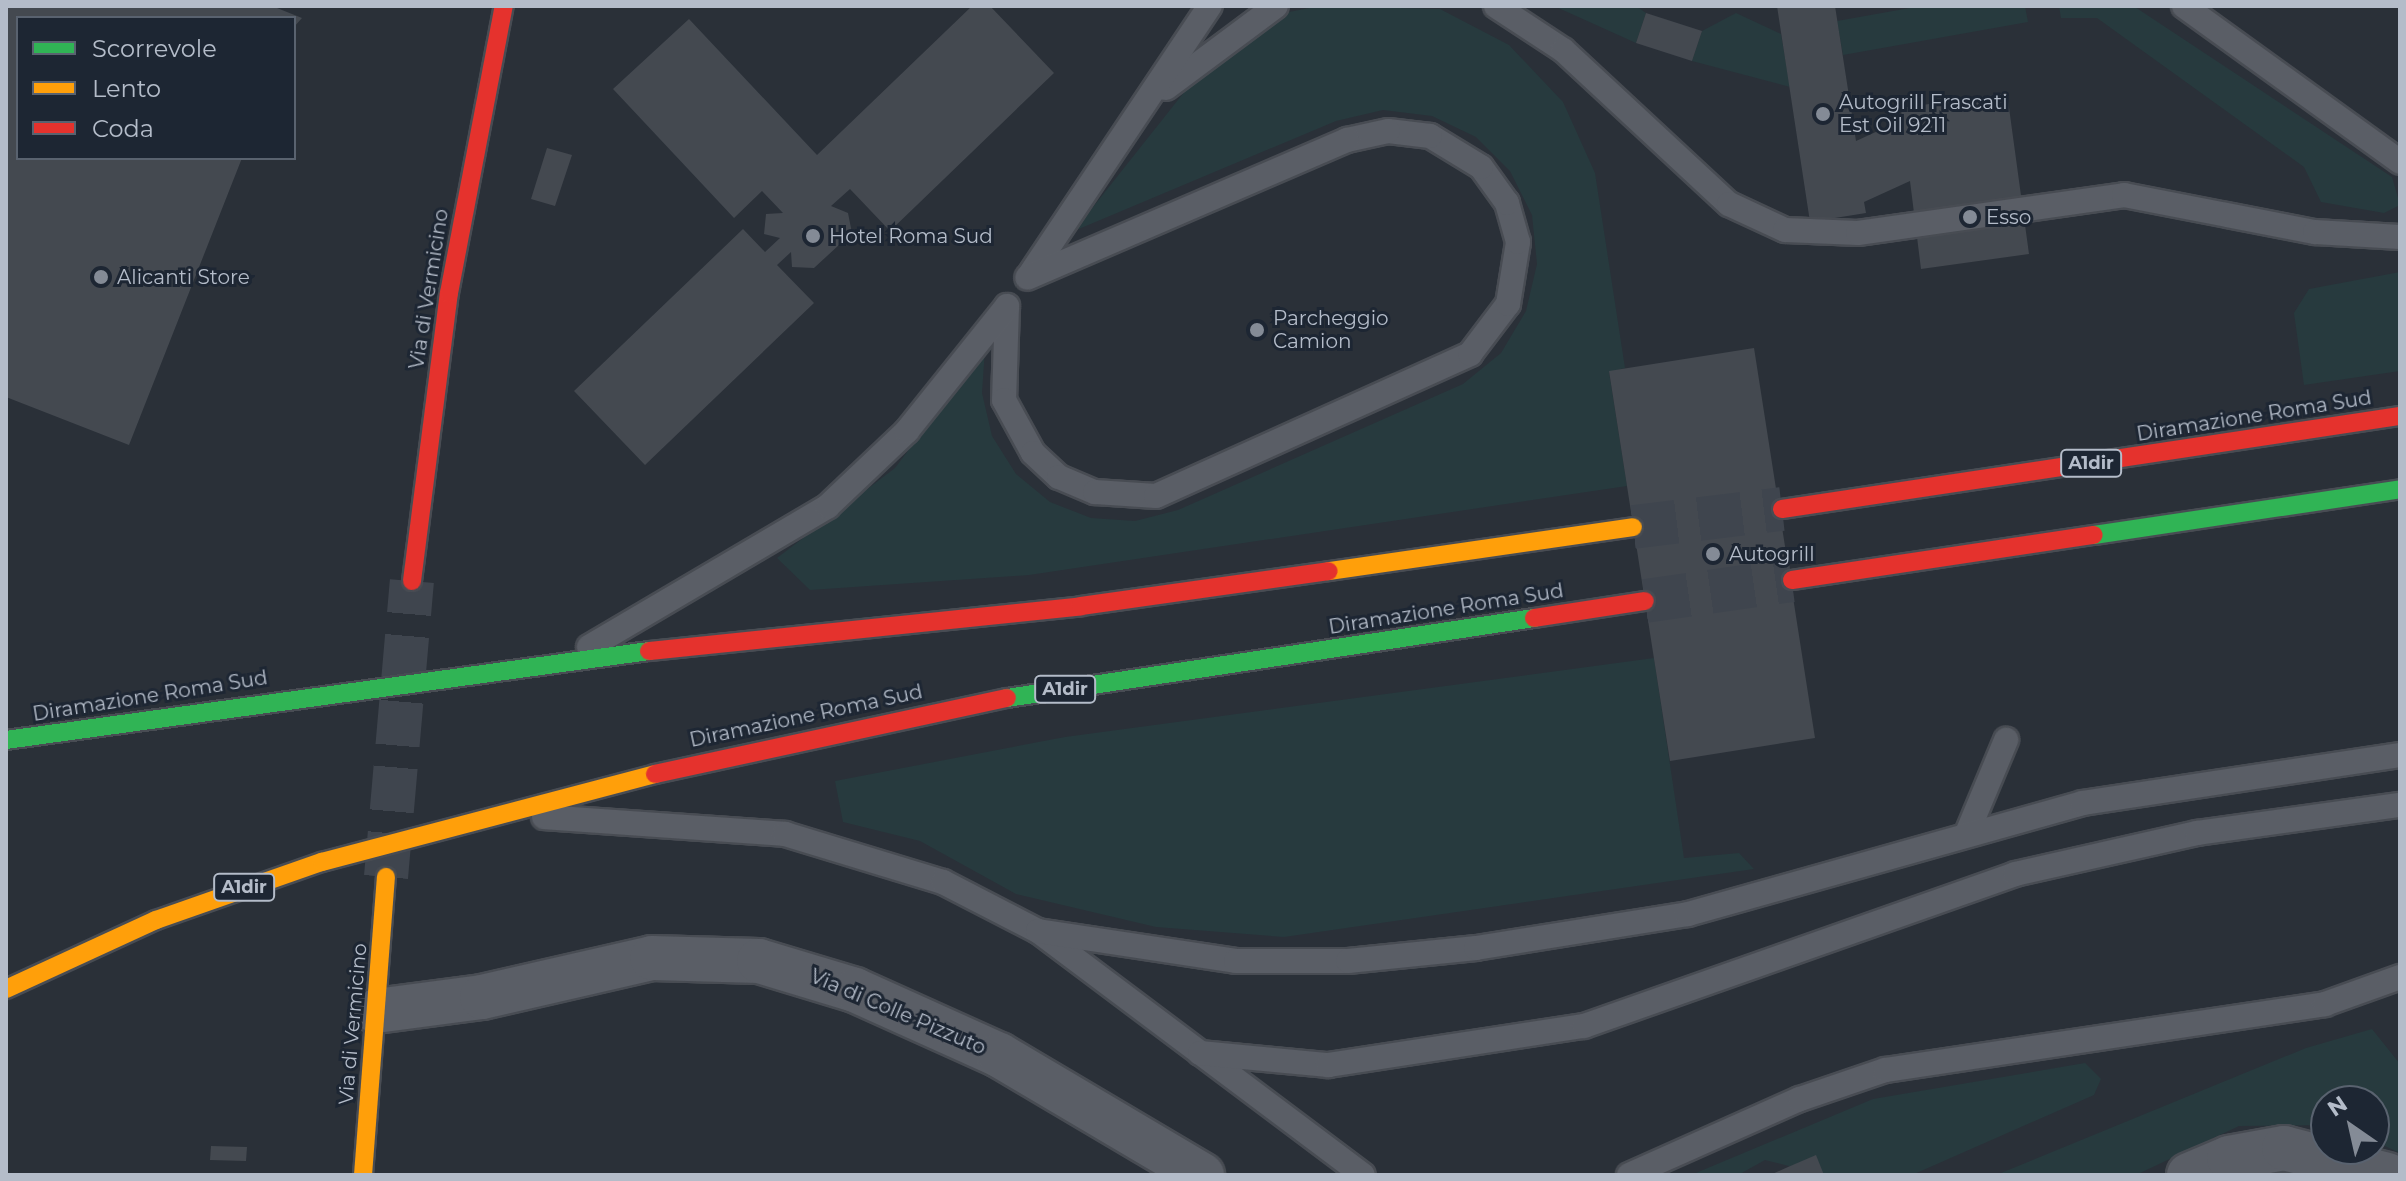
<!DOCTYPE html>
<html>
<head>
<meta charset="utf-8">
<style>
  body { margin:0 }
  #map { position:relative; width:2406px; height:1181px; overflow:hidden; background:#2a3038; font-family:Montserrat,sans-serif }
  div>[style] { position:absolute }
  .green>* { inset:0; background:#273a3e }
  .building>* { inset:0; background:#444950 }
  .secondary-tunnel>* { height:44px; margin-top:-22px; transform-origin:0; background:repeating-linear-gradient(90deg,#3f454e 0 44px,transparent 0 66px) }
  .highway-tunnel>* { height:44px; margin-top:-22px; transform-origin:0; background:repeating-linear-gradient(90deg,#3f454e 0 44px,transparent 0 66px) }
  .roads { filter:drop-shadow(2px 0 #484c53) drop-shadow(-2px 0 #484c53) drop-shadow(0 2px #484c53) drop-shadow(0 -2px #484c53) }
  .lane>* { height:24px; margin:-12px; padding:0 12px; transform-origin:12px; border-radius:12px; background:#5a5e66 }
  .street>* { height:44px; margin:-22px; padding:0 22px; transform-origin:22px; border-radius:22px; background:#5a5e66 }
  .fast>* { height:18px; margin:-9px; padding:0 9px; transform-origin:9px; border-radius:9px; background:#30b455 }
  .slow>* { height:18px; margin:-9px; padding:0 9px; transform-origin:9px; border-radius:9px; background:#ff9f0a }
  .jam>* { height:18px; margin:-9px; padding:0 9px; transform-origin:9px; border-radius:9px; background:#e5322d }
  .dots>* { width:22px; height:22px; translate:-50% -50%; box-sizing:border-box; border:4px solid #1d2633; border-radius:50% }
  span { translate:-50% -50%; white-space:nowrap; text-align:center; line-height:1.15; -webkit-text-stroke:6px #1d2633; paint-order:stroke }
  .shield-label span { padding:2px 6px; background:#1d2633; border:2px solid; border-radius:6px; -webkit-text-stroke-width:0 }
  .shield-label { font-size:18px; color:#b4bcc9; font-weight:700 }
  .poi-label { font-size:20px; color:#b4bcc9 }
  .left { translate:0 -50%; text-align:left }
  .street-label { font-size:20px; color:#b4bcc9 }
  .frame { position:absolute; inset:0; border:8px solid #b4bcc9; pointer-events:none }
  .legend { position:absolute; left:16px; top:16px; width:280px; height:144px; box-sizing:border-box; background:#1d2633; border:2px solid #59626f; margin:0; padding:10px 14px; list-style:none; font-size:24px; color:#b4bcc9 }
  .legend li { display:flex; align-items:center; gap:16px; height:40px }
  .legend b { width:40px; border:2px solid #59626f }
  .north { position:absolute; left:2310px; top:1085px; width:80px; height:80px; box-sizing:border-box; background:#1d2633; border:2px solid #59626f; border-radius:50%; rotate:326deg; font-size:22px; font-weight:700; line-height:32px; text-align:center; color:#b4bcc9 }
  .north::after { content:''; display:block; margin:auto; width:28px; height:36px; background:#848b96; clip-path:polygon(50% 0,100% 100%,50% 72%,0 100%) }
</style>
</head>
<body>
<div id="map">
  <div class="green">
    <div style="clip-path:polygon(1319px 6px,1440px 9px,1509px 45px,1563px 102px,1595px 173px,1625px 368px,1609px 372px,1627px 486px,1029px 575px,810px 590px,777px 558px,895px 468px,985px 349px,982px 393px,992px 436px,1016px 474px,1050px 502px,1091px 518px,1135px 521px,1178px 510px,1463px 384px,1501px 353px,1526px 311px,1537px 264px,1532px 215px,1510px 171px,1476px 137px,1432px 116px,1383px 110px,1336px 121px,1074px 231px,1216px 52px,1284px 13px)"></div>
    <div style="clip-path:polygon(1554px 6px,1636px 6px,1646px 13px,1636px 43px)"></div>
    <div style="clip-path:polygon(1921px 6px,2025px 6px,2028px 22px,1843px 55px,1837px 21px)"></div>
    <div style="clip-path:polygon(2059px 6px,2135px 7px,2392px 177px,2400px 205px,2384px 213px,2321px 202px,2304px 167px,2097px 18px,2061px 18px)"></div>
    <div style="clip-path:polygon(1736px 13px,1781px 34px,1790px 87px,1692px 61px,1702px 31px)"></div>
    <div style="clip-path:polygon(2400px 272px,2400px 371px,2304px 385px,2294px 313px,2309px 289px)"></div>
    <div style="clip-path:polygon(1654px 658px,1684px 858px,1739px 853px,1754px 869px,1284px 937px,1156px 927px,1016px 894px,920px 841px,843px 822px,835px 781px,1065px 737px)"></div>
    <div style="clip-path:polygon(2372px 1029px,2400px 1064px,2400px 1153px,2374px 1141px,2374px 1101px,2326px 1101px,2326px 1125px,2239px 1126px,2136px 1175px,1996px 1175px,2306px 1048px)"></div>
    <div style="clip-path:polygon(2085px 1063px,2101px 1079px,2094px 1095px,1912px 1175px,1824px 1175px,1765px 1160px,1738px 1175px,1691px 1175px,1873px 1099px)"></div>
  </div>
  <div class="building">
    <div style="clip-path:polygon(6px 6px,272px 6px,302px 18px,294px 27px,294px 18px,18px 18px,18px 158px,242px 158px,129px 445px,6px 397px)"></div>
    <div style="clip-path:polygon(972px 6px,990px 6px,1054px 73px,890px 231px,850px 189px,831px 206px,848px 213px,852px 233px,814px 268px,792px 267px,791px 252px,777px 265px,814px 303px,645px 465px,574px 391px,743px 229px,765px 252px,780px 238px,764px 234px,766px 214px,783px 213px,762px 191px,734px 218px,613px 89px,689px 19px,817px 155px)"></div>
    <div style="clip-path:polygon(1777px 6px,1835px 6px,1856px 141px,1902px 120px,1901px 108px,2007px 93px,2029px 254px,1921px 269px,1910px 181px,1864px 202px,1866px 213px,1810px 222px)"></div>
    <div style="clip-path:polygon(1646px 13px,1702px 31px,1692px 61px,1636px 43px)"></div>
    <div style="clip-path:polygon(547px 148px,572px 155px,555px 206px,531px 199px)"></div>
    <div style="clip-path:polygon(1754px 348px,1815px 738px,1670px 761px,1609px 371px)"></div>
    <div style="clip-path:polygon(211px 1146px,247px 1147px,246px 1161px,210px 1160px)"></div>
    <div style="clip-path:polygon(1816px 1155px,1824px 1175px,1770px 1175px,1788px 1167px)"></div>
  </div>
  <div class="secondary-tunnel">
    <div style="left:386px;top:877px;width:297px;rotate:-85deg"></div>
  </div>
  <div class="highway-tunnel">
    <div style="left:1633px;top:527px;width:150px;rotate:-6.9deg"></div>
    <div style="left:1645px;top:601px;width:148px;rotate:-8.1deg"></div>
  </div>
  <div class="roads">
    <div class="lane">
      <div style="left:1496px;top:6px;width:80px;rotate:33.3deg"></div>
      <div style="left:1563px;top:50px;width:226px;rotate:42.9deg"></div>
      <div style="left:1729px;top:204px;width:62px;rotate:24.9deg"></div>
      <div style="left:1785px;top:230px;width:73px;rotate:2.4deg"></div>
      <div style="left:1858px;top:233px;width:269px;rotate:-8.1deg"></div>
      <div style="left:2124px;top:195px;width:195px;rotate:11deg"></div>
      <div style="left:2315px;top:232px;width:85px;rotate:3.4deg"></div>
      <div style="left:2184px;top:6px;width:266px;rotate:35.8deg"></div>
      <div style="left:1166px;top:88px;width:137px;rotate:-36.7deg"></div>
      <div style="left:1029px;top:276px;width:325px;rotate:-56.2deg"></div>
      <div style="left:1007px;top:306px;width:94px;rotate:91.8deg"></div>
      <div style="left:1004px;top:400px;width:60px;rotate:61.3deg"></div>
      <div style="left:1033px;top:453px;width:35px;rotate:43deg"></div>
      <div style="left:1059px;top:477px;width:39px;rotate:23deg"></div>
      <div style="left:1095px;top:492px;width:61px;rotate:3.8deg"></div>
      <div style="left:1156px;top:496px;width:345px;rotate:-24.3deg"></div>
      <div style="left:1470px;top:354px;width:63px;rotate:-52.8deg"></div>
      <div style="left:1508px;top:304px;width:63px;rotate:-80.8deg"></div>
      <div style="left:1518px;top:242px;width:41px;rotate:-105.8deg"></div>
      <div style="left:1507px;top:203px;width:44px;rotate:-125.8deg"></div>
      <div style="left:1481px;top:167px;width:60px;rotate:-148.7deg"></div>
      <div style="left:1430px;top:136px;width:42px;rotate:-173.2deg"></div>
      <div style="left:1388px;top:131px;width:42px;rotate:167.6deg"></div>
      <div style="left:1347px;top:140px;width:348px;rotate:156.7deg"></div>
      <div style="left:589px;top:647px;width:277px;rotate:-30.5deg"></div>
      <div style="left:828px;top:506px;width:109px;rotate:-43.5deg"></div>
      <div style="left:907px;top:431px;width:160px;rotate:-51.3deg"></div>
      <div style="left:544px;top:817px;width:242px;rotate:4deg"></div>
      <div style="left:785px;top:834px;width:165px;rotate:16.9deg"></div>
      <div style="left:943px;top:882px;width:107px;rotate:27.3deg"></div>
      <div style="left:1038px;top:931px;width:406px;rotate:36.9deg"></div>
      <div style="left:1968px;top:831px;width:99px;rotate:-67.3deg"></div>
      <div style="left:1038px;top:931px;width:200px;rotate:8.6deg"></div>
      <div style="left:1236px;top:961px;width:112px"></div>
      <div style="left:1348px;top:961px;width:129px;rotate:-5.8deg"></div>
      <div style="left:1476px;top:948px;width:215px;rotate:-9.1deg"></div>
      <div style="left:1688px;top:914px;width:409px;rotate:-15.7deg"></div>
      <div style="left:2082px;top:803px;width:322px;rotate:-8.6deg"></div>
      <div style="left:1200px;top:1053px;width:129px;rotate:5.4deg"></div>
      <div style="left:1328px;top:1065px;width:259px;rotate:-8.7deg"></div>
      <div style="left:1584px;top:1026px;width:457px;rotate:-19.4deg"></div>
      <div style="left:2015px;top:874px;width:187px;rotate:-12.7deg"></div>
      <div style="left:2197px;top:833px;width:205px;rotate:-7.9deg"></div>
      <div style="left:1629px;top:1175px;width:187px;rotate:-24deg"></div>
      <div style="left:1800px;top:1099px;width:90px;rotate:-18.8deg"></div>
      <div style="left:1885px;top:1070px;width:445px;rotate:-8.5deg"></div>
      <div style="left:2325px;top:1004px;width:80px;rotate:-19.8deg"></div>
    </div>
    <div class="street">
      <div style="left:376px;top:1011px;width:107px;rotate:-7.5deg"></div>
      <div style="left:482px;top:997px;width:174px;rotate:-12.9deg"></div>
      <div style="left:652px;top:958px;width:107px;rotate:1.6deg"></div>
      <div style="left:759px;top:961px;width:100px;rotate:16.8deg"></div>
      <div style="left:855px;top:990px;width:158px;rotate:24.3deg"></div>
      <div style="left:999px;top:1055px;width:236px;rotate:30.6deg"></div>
      <div style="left:2189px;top:1175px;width:43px;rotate:-23deg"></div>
      <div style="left:2229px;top:1158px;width:56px;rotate:-10.3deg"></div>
      <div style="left:2284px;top:1148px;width:107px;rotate:14.6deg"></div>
    </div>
    <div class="fast">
      <div style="left:2094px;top:535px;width:309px;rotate:-8.5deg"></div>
      <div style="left:1007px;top:698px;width:533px;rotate:-8.63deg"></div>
      <div style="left:6px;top:740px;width:649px;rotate:-7.88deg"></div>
    </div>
    <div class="slow">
      <div style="left:1329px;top:571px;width:307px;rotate:-8.2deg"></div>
      <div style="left:6px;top:989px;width:165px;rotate:-24.7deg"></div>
      <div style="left:156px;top:920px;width:176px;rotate:-19.3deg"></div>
      <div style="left:322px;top:862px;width:344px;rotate:-14.8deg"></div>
      <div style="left:363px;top:1175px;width:299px;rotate:-85.6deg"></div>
    </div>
    <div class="jam">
      <div style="left:1782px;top:509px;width:625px;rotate:-8.56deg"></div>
      <div style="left:1792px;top:580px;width:305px;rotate:-8.5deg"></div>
      <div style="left:412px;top:581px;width:290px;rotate:-82.7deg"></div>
      <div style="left:449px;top:293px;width:292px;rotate:-79.2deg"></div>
      <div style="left:1534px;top:618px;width:112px;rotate:-8.7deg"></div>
      <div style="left:649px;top:651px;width:434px;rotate:-5.9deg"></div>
      <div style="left:1081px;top:606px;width:250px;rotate:-8deg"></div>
      <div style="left:655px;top:774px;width:360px;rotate:-12.2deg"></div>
    </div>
  </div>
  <div class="dots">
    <div style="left:1823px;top:114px;background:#848b96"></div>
    <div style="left:1970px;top:217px;background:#848b96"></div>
    <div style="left:813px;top:236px;background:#848b96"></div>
    <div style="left:101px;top:277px;background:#848b96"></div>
    <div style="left:1257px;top:330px;background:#848b96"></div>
    <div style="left:1713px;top:554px;background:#848b96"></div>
  </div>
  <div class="shield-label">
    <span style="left:2091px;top:463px">A1dir</span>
    <span style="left:1065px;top:689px">A1dir</span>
    <span style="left:244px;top:887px">A1dir</span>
  </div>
  <div class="poi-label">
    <span class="left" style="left:1839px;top:114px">Autogrill Frascati<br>Est Oil 9211</span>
    <span class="left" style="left:1986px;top:217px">Esso</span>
    <span class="left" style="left:829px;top:236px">Hotel Roma Sud</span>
    <span class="left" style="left:117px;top:277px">Alicanti Store</span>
    <span class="left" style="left:1273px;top:330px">Parcheggio<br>Camion</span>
    <span class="left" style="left:1729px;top:554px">Autogrill</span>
  </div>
  <div class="street-label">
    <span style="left:429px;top:289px;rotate:-81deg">Via di Vermicino</span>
    <span style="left:2254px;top:416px;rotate:-9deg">Diramazione Roma Sud</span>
    <span style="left:1446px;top:609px;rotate:-9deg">Diramazione Roma Sud</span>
    <span style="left:150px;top:696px;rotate:-9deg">Diramazione Roma Sud</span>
    <span style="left:806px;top:716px;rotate:-12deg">Diramazione Roma Sud</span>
    <span style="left:898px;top:1012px;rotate:23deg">Via di Colle Pizzuto</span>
    <span style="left:353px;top:1024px;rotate:-85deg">Via di Vermicino</span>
  </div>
  <div class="frame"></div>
  <ul class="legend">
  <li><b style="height:10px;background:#30b455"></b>Scorrevole</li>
  <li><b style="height:10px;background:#ff9f0a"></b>Lento</li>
  <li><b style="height:10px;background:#e5322d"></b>Coda</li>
  </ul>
  <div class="north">N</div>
</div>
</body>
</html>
